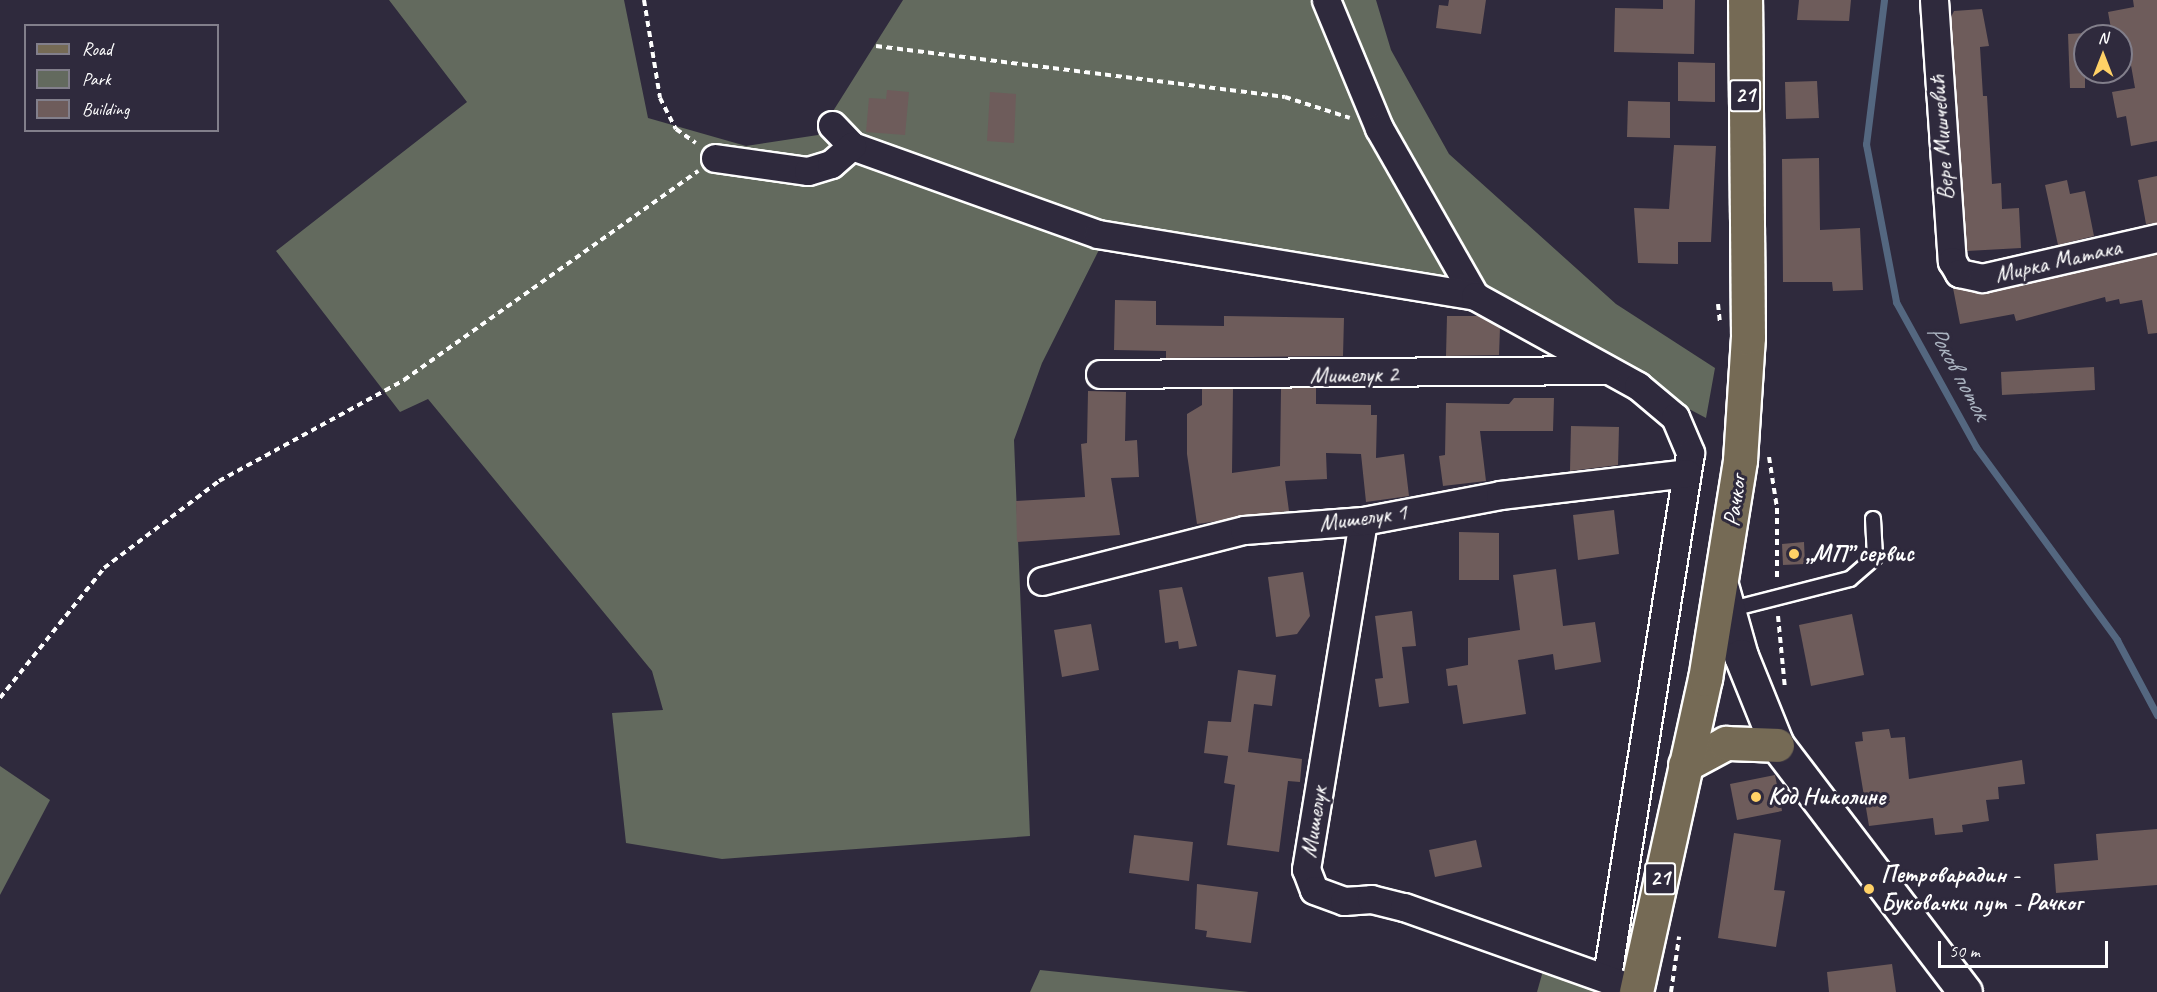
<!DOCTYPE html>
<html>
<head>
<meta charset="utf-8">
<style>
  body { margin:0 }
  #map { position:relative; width:2157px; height:992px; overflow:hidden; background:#2f2a3d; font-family:Caveat,sans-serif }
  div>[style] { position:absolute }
  .green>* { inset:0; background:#636a5e }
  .stream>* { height:7px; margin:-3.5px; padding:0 3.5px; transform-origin:3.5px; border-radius:3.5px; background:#546780 }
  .building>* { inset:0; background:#6e5c5b }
  .path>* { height:4px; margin-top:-2px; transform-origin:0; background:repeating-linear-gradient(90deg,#fff 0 6px,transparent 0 10.5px) }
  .roads { filter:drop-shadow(2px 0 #fff) drop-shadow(-2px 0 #fff) drop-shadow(0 2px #fff) drop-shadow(0 -2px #fff) }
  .service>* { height:14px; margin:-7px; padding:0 7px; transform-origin:7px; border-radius:7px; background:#2f2a3d }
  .minor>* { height:27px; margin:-13.5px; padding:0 13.5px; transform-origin:13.5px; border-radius:13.5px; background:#2f2a3d }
  .tertiary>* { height:33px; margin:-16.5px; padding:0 16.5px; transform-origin:16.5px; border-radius:16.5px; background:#2f2a3d }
  .primary>* { height:33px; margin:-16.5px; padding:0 16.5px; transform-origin:16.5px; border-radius:16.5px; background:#756a55 }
  .dots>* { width:16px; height:16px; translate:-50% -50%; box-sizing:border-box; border:3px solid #2f2a3d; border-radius:50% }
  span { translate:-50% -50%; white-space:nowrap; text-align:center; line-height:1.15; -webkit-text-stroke:6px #2f2a3d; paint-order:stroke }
  .shield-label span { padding:2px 4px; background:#2f2a3d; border:2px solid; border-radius:4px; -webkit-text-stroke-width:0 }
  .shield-label { font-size:22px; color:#fff; font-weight:700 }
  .street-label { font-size:24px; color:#fff }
  .poi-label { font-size:24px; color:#fff; font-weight:700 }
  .left { translate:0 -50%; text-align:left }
  .water-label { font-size:26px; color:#aab3c0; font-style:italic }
  .legend { position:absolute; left:24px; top:24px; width:195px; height:108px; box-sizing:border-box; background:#2f2a3d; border:2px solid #827f8b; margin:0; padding:8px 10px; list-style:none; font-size:18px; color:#fff }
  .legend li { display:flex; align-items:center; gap:12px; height:30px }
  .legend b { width:30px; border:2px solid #827f8b }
  .north { position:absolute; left:2073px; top:24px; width:60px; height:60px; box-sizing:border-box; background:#2f2a3d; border:2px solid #827f8b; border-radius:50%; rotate:0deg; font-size:16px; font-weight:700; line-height:24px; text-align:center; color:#fff }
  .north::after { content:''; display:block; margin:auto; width:21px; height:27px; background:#ffd166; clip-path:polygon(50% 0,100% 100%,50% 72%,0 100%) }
  .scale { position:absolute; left:1938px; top:941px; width:170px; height:27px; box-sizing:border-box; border:3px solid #fff; border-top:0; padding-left:8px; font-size:18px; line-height:21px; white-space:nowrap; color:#fff; -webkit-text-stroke:4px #2f2a3d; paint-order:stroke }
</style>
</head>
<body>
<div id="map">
  <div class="green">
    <div style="clip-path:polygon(389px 0,624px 0,648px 118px,746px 146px,818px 135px,903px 0,1376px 0,1391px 50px,1449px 154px,1616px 304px,1715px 368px,1706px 418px,1479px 297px,1107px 234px,1042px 363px,1014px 440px,1030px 836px,722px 859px,626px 843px,612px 713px,663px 710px,652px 671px,428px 399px,400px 412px,276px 251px,467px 102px)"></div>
    <div style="clip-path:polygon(0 766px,50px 800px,0 895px)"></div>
    <div style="clip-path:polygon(1546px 960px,1616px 992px,1537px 992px)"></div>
    <div style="clip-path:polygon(1040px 970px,1249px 992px,1030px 992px)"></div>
  </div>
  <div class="stream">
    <div style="left:1884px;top:0;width:145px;rotate:97.1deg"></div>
    <div style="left:1866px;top:144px;width:161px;rotate:79.2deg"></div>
    <div style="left:1896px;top:302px;width:166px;rotate:61.1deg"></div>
    <div style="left:1976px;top:447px;width:239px;rotate:53.8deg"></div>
    <div style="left:2117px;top:640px;width:85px;rotate:61.9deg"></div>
  </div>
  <div class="building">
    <div style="clip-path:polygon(1449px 0,1486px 0,1481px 34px,1436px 28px,1439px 5px,1448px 6px)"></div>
    <div style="clip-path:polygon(1663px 0,1695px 0,1694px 54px,1614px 52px,1615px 8px,1663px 9px)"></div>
    <div style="clip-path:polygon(1799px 0,1851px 0,1849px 21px,1797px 20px)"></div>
    <div style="clip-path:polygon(2133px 0,2157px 0,2157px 141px,2131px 146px,2126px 116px,2117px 118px,2112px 92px,2135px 88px,2129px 54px,2121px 56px,2121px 33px,2112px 34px,2108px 12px,2134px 7px)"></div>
    <div style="clip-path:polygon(1982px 9px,1989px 46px,1980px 47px,1983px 96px,1987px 96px,1992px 184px,2001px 183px,2002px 209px,2019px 208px,2021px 248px,1967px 251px,1951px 17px,1954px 11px)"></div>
    <div style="clip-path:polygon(2085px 33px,2085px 88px,2070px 88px,2068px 34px)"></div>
    <div style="clip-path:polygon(1678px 62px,1715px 63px,1715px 102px,1678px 101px)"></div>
    <div style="clip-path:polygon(1817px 81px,1819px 118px,1786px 119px,1785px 82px)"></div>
    <div style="clip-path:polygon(887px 90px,909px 92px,905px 135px,866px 132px,869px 98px,886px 99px)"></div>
    <div style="clip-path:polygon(990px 92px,1016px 94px,1014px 143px,987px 141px)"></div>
    <div style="clip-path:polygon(1628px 101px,1670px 102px,1670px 138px,1627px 137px)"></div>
    <div style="clip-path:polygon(1674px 145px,1716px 146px,1711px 242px,1678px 242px,1678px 264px,1638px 263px,1634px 208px,1669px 209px)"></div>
    <div style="clip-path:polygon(1819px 158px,1820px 230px,1860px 228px,1863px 290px,1833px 291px,1832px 282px,1783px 282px,1782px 159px)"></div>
    <div style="clip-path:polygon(2157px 176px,2157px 223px,2146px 224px,2138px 180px)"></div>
    <div style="clip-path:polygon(2067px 180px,2070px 194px,2085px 191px,2094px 236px,2058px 245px,2045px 185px)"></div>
    <div style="clip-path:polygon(2157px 254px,2157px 333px,2148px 334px,2142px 300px,2120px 304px,2119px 299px,2106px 302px,2105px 297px,2016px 321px,2014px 314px,1960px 324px,1953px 288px,1986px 293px)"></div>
    <div style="clip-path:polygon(1115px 300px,1156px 301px,1156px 325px,1224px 326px,1224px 316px,1344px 318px,1343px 356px,1166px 358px,1166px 351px,1114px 350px)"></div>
    <div style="clip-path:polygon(1447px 316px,1480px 316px,1500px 328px,1499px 355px,1446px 356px)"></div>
    <div style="clip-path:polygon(2094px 367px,2095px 390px,2002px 395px,2001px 372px)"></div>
    <div style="clip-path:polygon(1281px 388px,1316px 388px,1316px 404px,1371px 405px,1371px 415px,1377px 415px,1376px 458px,1404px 454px,1409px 496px,1366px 502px,1361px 454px,1326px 453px,1327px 479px,1285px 481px,1289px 511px,1197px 524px,1187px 454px,1187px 414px,1202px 405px,1202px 389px,1233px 389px,1232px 473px,1280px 466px)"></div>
    <div style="clip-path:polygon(1088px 391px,1126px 392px,1125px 441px,1137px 440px,1139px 477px,1111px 478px,1120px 535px,1017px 542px,1016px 501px,1085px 497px,1081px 444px,1087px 443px)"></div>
    <div style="clip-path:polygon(1514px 398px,1554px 398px,1553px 431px,1480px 431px,1486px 481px,1443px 486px,1439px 456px,1445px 455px,1446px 403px,1509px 404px)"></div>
    <div style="clip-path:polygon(1571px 426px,1619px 427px,1618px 465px,1570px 471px)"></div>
    <div style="clip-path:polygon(1614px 510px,1619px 554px,1578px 560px,1573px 515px)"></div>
    <div style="clip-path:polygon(1459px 532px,1499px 533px,1499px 580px,1459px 580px)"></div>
    <div style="clip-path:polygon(1804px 542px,1805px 564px,1783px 565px,1782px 544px)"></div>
    <div style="clip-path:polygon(1556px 569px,1563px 626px,1595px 622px,1601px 662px,1555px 670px,1553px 654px,1518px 660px,1526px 714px,1463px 724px,1457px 685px,1448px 686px,1446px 669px,1468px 665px,1468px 638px,1520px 630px,1513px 575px)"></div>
    <div style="clip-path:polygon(1303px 572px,1310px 616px,1297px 634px,1276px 637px,1268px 577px)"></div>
    <div style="clip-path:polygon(1182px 587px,1197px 646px,1179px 649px,1178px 641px,1165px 643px,1159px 590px)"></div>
    <div style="clip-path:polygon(1412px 611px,1416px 646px,1402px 647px,1409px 703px,1379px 707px,1375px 679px,1383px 678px,1375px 616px)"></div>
    <div style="clip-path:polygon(1852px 614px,1864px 675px,1811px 686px,1799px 625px)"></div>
    <div style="clip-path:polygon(1091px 624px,1099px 670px,1062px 677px,1054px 630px)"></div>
    <div style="clip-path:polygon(1238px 670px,1276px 675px,1272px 706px,1254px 704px,1248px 752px,1302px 759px,1300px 782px,1288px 781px,1279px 852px,1227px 845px,1235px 785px,1224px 783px,1228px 756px,1204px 753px,1208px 721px,1231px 722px)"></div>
    <div style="clip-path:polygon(1889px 729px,1891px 738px,1905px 737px,1909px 779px,2022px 760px,2025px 784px,1998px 787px,1999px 799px,1986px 800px,1989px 821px,1962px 825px,1963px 832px,1935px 835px,1933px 818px,1869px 826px,1855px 742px,1863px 741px,1862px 732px)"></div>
    <div style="clip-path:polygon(1775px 775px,1782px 811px,1737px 820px,1730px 784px)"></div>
    <div style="clip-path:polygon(2157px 829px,2157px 885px,2056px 893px,2054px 864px,2098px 860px,2096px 834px)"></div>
    <div style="clip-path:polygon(1734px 833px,1781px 840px,1774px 890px,1785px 891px,1776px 947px,1718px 938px)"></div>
    <div style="clip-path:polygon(1134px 835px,1193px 842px,1189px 881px,1129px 873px)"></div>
    <div style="clip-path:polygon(1476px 840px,1482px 867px,1435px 877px,1429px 850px)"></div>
    <div style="clip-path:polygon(1197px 884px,1258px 892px,1251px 943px,1206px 937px,1207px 931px,1195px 929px)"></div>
    <div style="clip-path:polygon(1892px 964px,1896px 992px,1829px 992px,1827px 972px)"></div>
  </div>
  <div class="path">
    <div style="left:644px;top:0;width:99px;rotate:80.7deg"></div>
    <div style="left:660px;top:98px;width:35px;rotate:63deg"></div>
    <div style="left:676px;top:129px;width:24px;rotate:35deg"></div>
    <div style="left:876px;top:46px;width:412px;rotate:7.1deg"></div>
    <div style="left:1285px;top:97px;width:68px;rotate:17.9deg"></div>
    <div style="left:1718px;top:304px;width:19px;rotate:84deg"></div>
    <div style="left:1769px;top:457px;width:52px;rotate:81.1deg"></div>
    <div style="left:1777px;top:508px;width:73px;rotate:90deg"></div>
    <div style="left:1778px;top:616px;width:73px;rotate:84.5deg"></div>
    <div style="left:0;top:698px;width:166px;rotate:-51.3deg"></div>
    <div style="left:104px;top:568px;width:144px;rotate:-37.1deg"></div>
    <div style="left:219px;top:481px;width:211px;rotate:-28.6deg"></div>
    <div style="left:404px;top:380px;width:361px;rotate:-35.4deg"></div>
    <div style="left:1671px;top:992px;width:56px;rotate:-81.7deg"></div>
  </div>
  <div class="roads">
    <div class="service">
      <div style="left:1728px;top:610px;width:126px;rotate:-14.3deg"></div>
      <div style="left:1850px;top:579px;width:33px;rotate:-41deg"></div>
      <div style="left:1875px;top:557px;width:38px;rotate:-93deg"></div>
    </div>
    <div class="minor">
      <div style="left:1326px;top:0;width:139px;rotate:67.5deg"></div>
      <div style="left:1379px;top:128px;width:193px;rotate:60.3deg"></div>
      <div style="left:1934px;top:0;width:262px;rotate:86.1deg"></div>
      <div style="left:1952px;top:261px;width:14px;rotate:60deg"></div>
      <div style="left:1959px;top:273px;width:24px;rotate:12deg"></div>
      <div style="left:1982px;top:278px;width:180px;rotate:-12.9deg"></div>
      <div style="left:832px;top:125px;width:29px;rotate:46deg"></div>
      <div style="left:852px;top:146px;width:261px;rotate:19.7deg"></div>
      <div style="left:1098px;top:234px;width:382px;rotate:9.3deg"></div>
      <div style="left:1475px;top:296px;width:186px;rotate:28.9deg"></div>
      <div style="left:1638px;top:386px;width:48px;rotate:40deg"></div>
      <div style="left:1675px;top:417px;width:39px;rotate:67deg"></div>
      <div style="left:1690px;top:453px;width:530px;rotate:99.02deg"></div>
      <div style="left:715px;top:158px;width:94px;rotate:8deg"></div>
      <div style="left:808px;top:171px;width:24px;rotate:-17deg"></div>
      <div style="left:831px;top:164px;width:28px;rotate:-41deg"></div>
      <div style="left:1100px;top:374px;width:507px;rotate:-0.45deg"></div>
      <div style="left:1363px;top:521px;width:353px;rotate:99.3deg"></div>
      <div style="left:1306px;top:869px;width:22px;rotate:69deg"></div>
      <div style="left:1314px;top:890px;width:32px;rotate:20deg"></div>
      <div style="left:1344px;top:901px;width:27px;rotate:-4deg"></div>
      <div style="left:1371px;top:899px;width:34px;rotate:14deg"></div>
      <div style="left:1404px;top:907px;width:229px;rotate:19.6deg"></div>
      <div style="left:1042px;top:581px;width:208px;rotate:-14.2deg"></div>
      <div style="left:1244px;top:530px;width:119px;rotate:-4.3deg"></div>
      <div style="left:1363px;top:521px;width:139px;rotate:-10.7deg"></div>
      <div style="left:1500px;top:495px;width:188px;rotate:-6.7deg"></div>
    </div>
    <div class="tertiary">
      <div style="left:1721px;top:585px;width:74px;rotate:74.3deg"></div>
      <div style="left:1741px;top:656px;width:96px;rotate:68deg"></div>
      <div style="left:1777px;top:745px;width:310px;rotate:52.7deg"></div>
    </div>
    <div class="primary">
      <div style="left:1685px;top:765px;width:47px;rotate:-28.2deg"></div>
      <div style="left:1726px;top:743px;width:51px;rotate:2.2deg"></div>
      <div style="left:1636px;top:992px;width:321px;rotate:-77.6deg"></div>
      <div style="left:1705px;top:679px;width:222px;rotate:-80.9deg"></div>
      <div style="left:1740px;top:460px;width:123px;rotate:-86.3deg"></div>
      <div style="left:1748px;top:337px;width:337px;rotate:-90.5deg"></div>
    </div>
  </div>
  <div class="dots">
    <div style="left:1794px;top:554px;background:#ffd166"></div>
    <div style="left:1756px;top:797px;background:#ffd166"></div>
    <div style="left:1869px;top:889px;background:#ffd166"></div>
  </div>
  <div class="shield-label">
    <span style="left:1745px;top:96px">21</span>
    <span style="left:1660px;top:879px">21</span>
  </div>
  <div class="street-label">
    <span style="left:1942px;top:138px;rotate:-94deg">Вере Мишчевић</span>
    <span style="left:2058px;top:261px;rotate:-13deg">Мирка Матака</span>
    <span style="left:1354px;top:375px;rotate:-1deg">Мишелук 2</span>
    <span style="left:1735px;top:501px;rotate:-82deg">Рачког</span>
    <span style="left:1363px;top:518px;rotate:-8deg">Мишелук 1</span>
    <span style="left:1314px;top:822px;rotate:-81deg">Мишелук</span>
  </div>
  <div class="poi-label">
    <span class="left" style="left:1806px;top:554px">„МП” сервис</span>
    <span class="left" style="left:1768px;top:797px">Код Николине</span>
    <span class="left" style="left:1881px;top:889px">Петроварадин -<br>Буковачки пут - Рачког</span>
  </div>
  <div class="water-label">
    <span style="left:1959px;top:372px;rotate:61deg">Роков поток</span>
  </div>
  <ul class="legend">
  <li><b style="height:8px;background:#756a55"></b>Road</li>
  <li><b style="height:16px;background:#636a5e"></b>Park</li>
  <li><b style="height:16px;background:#6e5c5b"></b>Building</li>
  </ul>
  <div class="north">N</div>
  <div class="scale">50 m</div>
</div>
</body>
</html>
